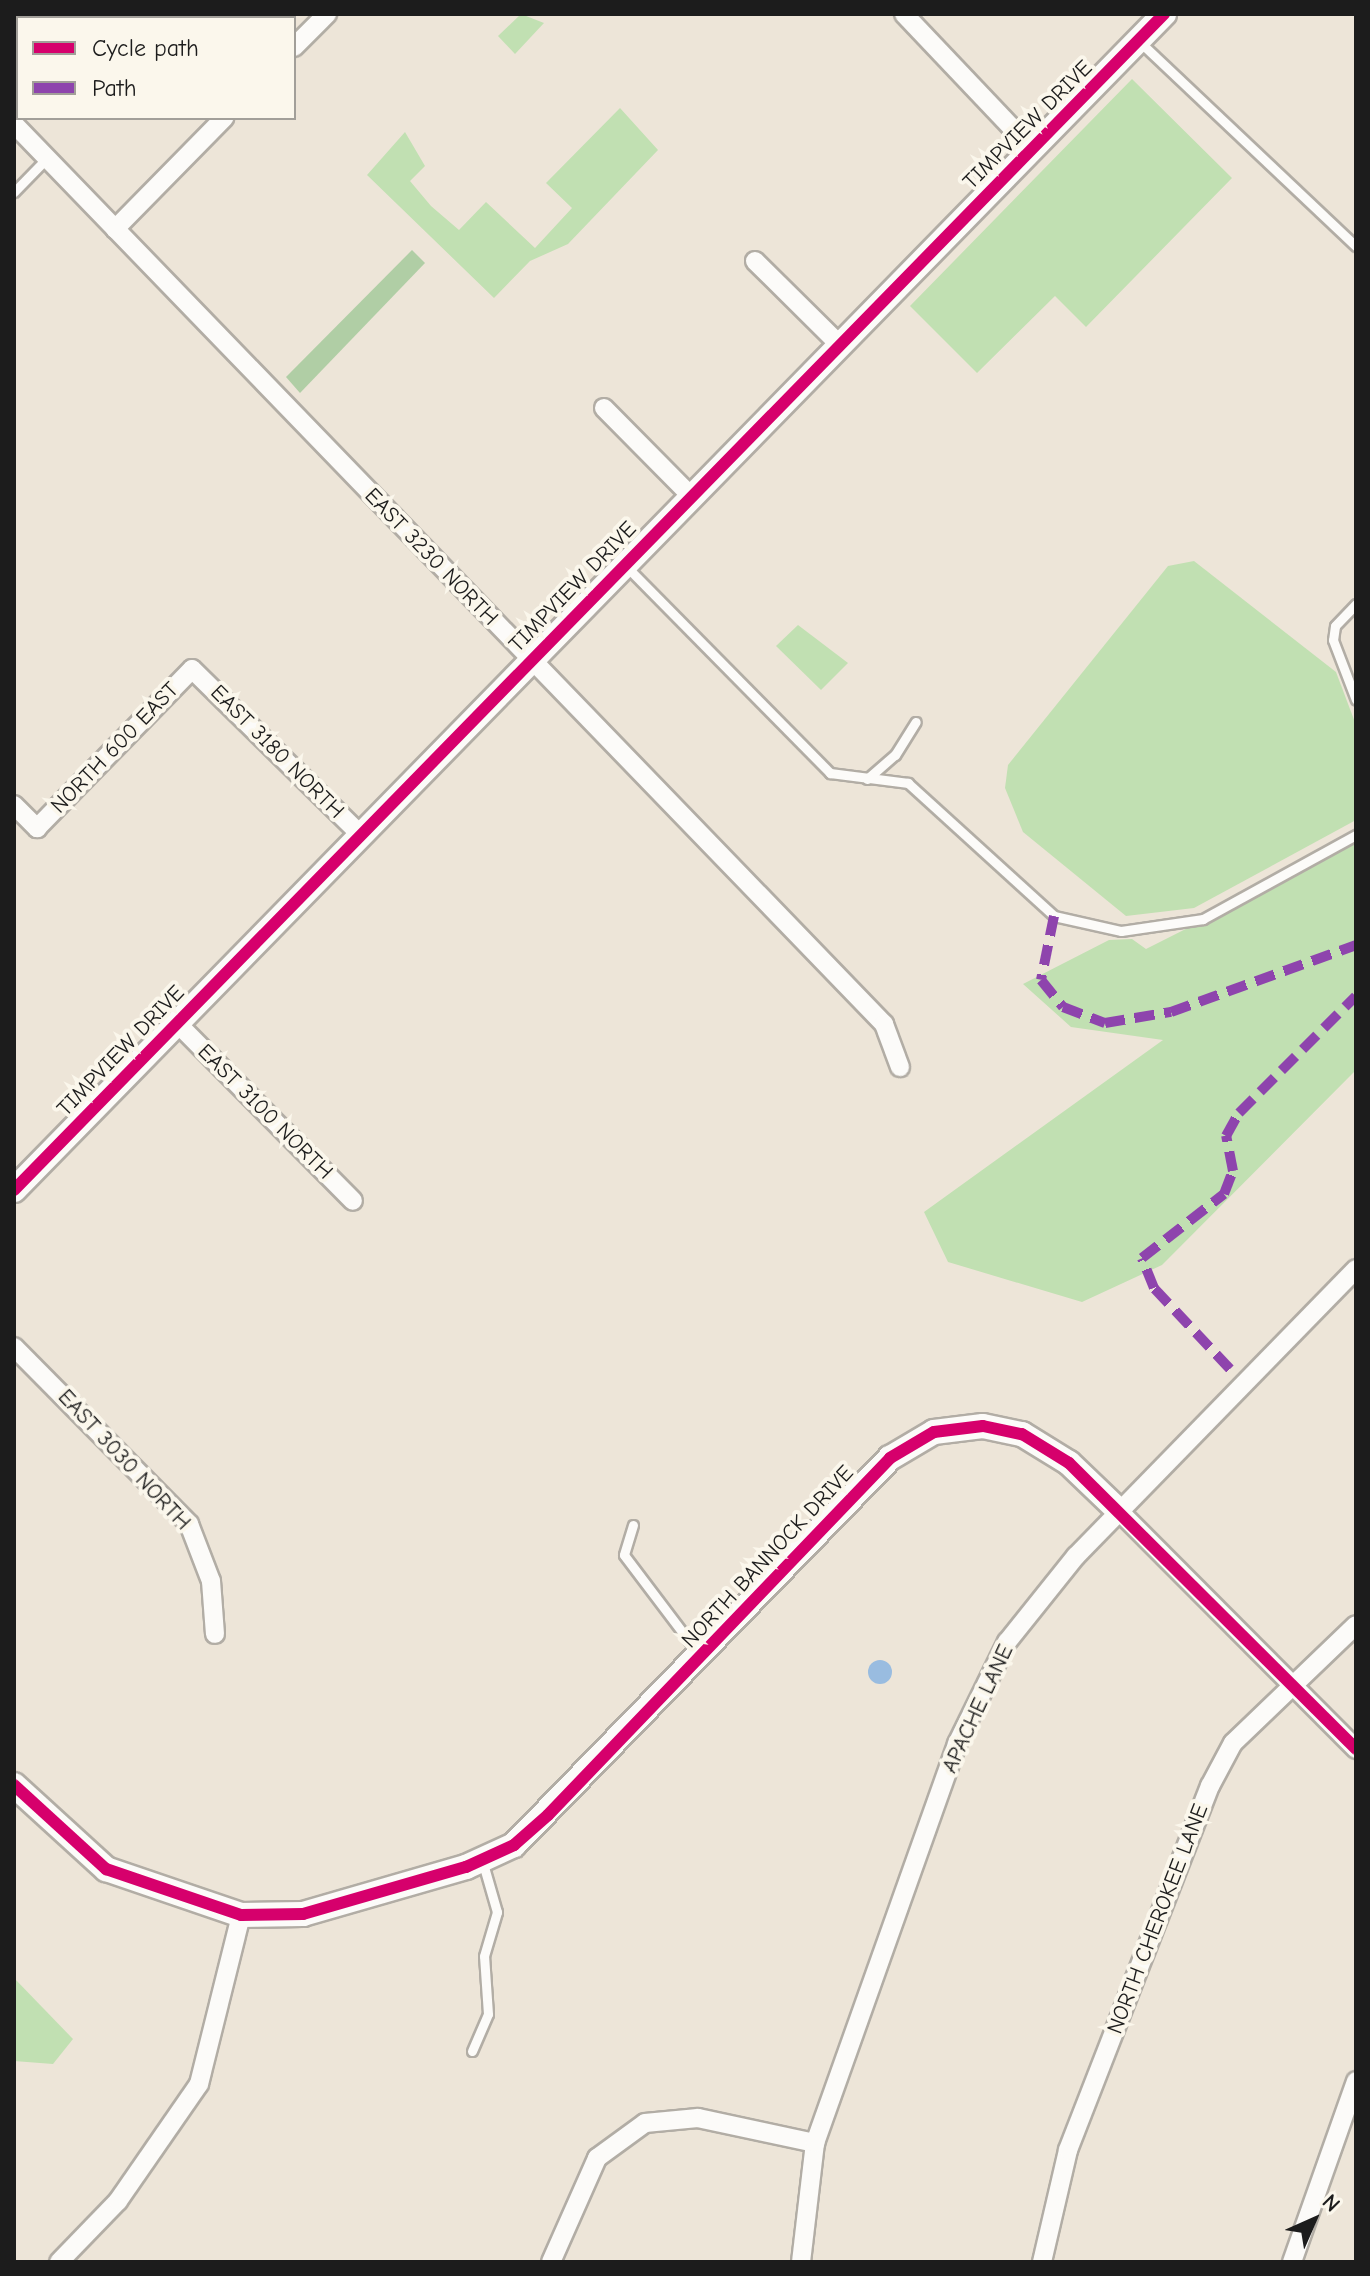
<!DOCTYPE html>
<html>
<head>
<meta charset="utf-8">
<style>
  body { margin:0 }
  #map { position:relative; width:1370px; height:2276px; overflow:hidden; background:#ede5d8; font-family:"Comic Neue",sans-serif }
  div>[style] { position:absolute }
  .green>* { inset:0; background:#c1e0b2 }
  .forest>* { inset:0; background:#b0cea5 }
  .water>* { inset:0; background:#99bce0 }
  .round { border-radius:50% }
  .roads { filter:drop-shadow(2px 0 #b2ada5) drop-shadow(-2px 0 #b2ada5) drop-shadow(0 2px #b2ada5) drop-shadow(0 -2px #b2ada5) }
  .lane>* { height:9px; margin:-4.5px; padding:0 4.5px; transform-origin:4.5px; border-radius:4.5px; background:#fcfbf9 }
  .street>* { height:18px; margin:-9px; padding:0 9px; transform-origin:9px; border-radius:9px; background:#fcfbf9 }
  .secondary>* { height:24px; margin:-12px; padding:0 12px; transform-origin:12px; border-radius:12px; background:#fcfbf9 }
  .quiet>* { height:10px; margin-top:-5px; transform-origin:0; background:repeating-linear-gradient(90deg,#8e44ad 0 20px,transparent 0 30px) }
  .cycleway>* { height:12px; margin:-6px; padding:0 6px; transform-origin:6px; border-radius:6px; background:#d6006c }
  span { translate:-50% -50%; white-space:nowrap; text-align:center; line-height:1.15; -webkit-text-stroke:8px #fbf7ec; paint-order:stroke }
  .street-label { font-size:22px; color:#1c1c1c }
  .frame { position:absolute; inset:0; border:16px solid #1c1c1c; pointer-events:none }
  .legend { position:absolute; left:16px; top:16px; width:280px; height:104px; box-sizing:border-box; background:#fbf7ec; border:2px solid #a29f99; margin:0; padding:10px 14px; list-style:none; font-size:24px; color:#1c1c1c }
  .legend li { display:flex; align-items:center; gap:16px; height:40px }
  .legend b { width:40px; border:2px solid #a29f99 }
  .north { position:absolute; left:1274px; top:2180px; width:80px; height:80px; -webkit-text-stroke:6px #fbf7ec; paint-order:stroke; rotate:45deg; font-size:22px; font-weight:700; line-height:32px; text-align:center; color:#1c1c1c }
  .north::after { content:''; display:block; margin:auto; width:28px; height:36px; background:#1c1c1c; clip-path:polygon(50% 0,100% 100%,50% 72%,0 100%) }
</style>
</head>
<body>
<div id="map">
  <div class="green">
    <div style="clip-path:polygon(521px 14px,544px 23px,515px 54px,498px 36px)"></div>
    <div style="clip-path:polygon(1132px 79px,1232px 178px,1086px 327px,1055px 296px,977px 373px,910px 306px)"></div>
    <div style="clip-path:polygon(620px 108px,658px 150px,568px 244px,530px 261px,494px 298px,367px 175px,405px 132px,425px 166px,410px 181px,431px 206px,459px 230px,486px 202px,535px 248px,572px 208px,546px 183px)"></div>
    <div style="clip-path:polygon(1194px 561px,1336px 672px,1356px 725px,1356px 820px,1194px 908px,1126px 916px,1023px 832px,1005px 788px,1008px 765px,1168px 566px)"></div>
    <div style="clip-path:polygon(798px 625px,848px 663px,821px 690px,776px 646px)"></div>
    <div style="clip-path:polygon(1356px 843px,1356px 1070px,1162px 1265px,1082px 1302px,948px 1262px,924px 1212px,1163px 1040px,1071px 1027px,1023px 984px,1109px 940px,1132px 939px,1146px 949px)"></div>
    <div style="clip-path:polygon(14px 1978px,73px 2039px,53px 2064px,14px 2061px)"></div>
  </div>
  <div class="forest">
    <div style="clip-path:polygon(412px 250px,425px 263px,300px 393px,286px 377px)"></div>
  </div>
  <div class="water">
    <div class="round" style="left:868px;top:1660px;width:24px;height:24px"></div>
  </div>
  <div class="roads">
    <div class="lane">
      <div style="left:1140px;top:42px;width:297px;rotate:43.4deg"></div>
      <div style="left:14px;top:192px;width:47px;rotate:-45.9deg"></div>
      <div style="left:626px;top:566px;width:291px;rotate:45.4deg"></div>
      <div style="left:830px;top:773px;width:79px;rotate:7.3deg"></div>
      <div style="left:908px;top:783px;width:197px;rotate:42.3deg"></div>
      <div style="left:1054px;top:916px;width:69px;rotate:12.6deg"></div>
      <div style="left:1121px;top:931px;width:83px;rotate:-8.3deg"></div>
      <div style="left:1203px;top:919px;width:175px;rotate:-28.8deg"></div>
      <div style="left:1356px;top:604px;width:30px;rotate:134deg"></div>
      <div style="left:1335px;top:626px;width:14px;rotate:98deg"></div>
      <div style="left:1333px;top:640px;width:64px;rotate:69deg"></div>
      <div style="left:867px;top:779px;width:37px;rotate:-41deg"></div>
      <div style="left:895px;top:755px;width:39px;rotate:-58deg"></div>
      <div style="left:633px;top:1525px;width:31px;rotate:107deg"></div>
      <div style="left:624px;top:1555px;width:123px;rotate:52.9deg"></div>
      <div style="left:472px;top:2051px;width:40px;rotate:-66.6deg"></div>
      <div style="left:488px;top:2014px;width:58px;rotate:-93.9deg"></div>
      <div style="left:484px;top:1956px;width:46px;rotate:-73.5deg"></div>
      <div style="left:497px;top:1912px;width:54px;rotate:-106.1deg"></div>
    </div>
    <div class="street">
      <div style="left:904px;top:14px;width:186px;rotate:46.5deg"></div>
      <div style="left:294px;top:47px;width:47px;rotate:-45deg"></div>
      <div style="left:14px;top:124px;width:1252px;rotate:45.97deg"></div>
      <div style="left:884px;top:1024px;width:46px;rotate:69.6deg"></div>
      <div style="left:115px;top:229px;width:156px;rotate:-45.5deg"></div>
      <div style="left:755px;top:261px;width:118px;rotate:44.7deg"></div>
      <div style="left:604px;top:408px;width:122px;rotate:45.3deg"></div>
      <div style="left:14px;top:805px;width:33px;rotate:45deg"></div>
      <div style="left:37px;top:828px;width:222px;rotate:-45.7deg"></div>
      <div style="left:192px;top:669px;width:237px;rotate:44.5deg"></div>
      <div style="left:177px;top:1023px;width:250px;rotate:45.3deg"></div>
      <div style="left:14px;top:1347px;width:249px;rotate:45.3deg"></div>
      <div style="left:189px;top:1524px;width:61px;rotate:68.9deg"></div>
      <div style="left:211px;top:1581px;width:53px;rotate:85.7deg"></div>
      <div style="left:1119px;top:1511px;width:336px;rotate:45.1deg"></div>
      <div style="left:59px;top:2262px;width:85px;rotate:-46deg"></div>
      <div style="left:118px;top:2201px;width:142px;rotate:-55.3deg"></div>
      <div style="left:199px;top:2084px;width:174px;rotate:-76deg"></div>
      <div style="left:551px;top:2262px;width:114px;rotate:-66.1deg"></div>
      <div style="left:597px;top:2158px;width:59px;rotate:-36.1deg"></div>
      <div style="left:645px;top:2123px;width:53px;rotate:-5.4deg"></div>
      <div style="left:698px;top:2118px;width:120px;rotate:12.1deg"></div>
      <div style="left:801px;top:2262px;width:120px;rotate:-83.3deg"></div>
      <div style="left:815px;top:2143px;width:424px;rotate:-70.4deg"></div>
      <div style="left:957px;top:1744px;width:114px;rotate:-63.9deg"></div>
      <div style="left:1007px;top:1642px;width:110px;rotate:-51.3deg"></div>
      <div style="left:1076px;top:1556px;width:401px;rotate:-45.7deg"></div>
      <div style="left:1042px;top:2262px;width:115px;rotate:-76.9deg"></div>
      <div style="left:1068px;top:2150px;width:391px;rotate:-68.7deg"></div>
      <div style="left:1210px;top:1786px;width:49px;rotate:-61.9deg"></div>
      <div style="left:1233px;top:1743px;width:170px;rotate:-43.8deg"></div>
      <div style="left:1292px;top:2262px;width:192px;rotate:-70.5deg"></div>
    </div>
    <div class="secondary">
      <div style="left:14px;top:1190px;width:1645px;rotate:-45.64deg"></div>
      <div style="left:14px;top:1785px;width:125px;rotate:42.4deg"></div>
      <div style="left:106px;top:1869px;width:143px;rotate:18.8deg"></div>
      <div style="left:241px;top:1915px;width:62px;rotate:-0.9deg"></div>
      <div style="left:303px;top:1914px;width:170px;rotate:-16.1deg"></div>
      <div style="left:466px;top:1867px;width:53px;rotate:-24.6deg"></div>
      <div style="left:514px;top:1845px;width:540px;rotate:-45.83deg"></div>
      <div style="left:890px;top:1458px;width:51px;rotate:-30.6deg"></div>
      <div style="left:934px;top:1432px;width:49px;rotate:-7deg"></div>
      <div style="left:983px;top:1426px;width:40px;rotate:12deg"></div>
      <div style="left:1022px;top:1434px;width:55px;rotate:31.7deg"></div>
      <div style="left:1069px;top:1463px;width:69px;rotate:43.8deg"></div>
    </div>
  </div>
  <div class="quiet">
    <div style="left:1054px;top:916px;width:65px;rotate:101.5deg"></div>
    <div style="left:1041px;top:980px;width:35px;rotate:51deg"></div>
    <div style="left:1063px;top:1007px;width:45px;rotate:20.9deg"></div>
    <div style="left:1105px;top:1023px;width:67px;rotate:-9.5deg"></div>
    <div style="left:1171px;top:1012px;width:197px;rotate:-19.9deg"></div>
    <div style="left:1230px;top:1369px;width:111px;rotate:-133.2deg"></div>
    <div style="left:1154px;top:1288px;width:32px;rotate:-112deg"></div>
    <div style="left:1142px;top:1258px;width:104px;rotate:-38deg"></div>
    <div style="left:1224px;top:1194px;width:25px;rotate:-69deg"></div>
    <div style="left:1233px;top:1171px;width:36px;rotate:-101deg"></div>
    <div style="left:1226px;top:1136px;width:26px;rotate:-61deg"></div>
    <div style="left:1239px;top:1113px;width:165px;rotate:-45deg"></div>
  </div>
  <div class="cycleway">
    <div style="left:14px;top:1190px;width:1645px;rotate:-45.64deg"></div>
    <div style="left:14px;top:1785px;width:125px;rotate:42.4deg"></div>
    <div style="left:106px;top:1869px;width:143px;rotate:18.8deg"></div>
    <div style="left:241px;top:1915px;width:62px;rotate:-0.9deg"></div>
    <div style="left:303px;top:1914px;width:170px;rotate:-16.1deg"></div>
    <div style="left:466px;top:1867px;width:53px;rotate:-24.6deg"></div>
    <div style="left:514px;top:1845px;width:45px;rotate:-41.4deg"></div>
    <div style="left:548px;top:1815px;width:494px;rotate:-46.2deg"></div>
    <div style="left:890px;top:1458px;width:51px;rotate:-30.6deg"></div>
    <div style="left:934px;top:1432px;width:49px;rotate:-7deg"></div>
    <div style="left:983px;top:1426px;width:40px;rotate:12deg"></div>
    <div style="left:1022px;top:1434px;width:55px;rotate:31.7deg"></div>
    <div style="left:1069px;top:1463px;width:405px;rotate:44.9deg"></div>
  </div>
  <div class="street-label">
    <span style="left:1028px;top:125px;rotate:-45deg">TIMPVIEW DRIVE</span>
    <span style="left:431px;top:557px;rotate:46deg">EAST 3230 NORTH</span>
    <span style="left:573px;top:587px;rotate:-46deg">TIMPVIEW DRIVE</span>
    <span style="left:115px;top:748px;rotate:-46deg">NORTH 600 EAST</span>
    <span style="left:277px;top:752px;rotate:45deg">EAST 3180 NORTH</span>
    <span style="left:121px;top:1051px;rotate:-46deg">TIMPVIEW DRIVE</span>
    <span style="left:265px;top:1112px;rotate:45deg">EAST 3100 NORTH</span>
    <span style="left:124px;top:1460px;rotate:47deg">EAST 3030 NORTH</span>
    <span style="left:768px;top:1557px;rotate:-47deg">NORTH BANNOCK DRIVE</span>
    <span style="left:978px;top:1709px;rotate:-65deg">APACHE LANE</span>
    <span style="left:1158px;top:1919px;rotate:-69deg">NORTH CHEROKEE LANE</span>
  </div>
  <div class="frame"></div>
  <ul class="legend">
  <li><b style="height:10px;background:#d6006c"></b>Cycle path</li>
  <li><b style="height:10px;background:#8e44ad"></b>Path</li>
  </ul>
  <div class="north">N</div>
</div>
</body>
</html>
